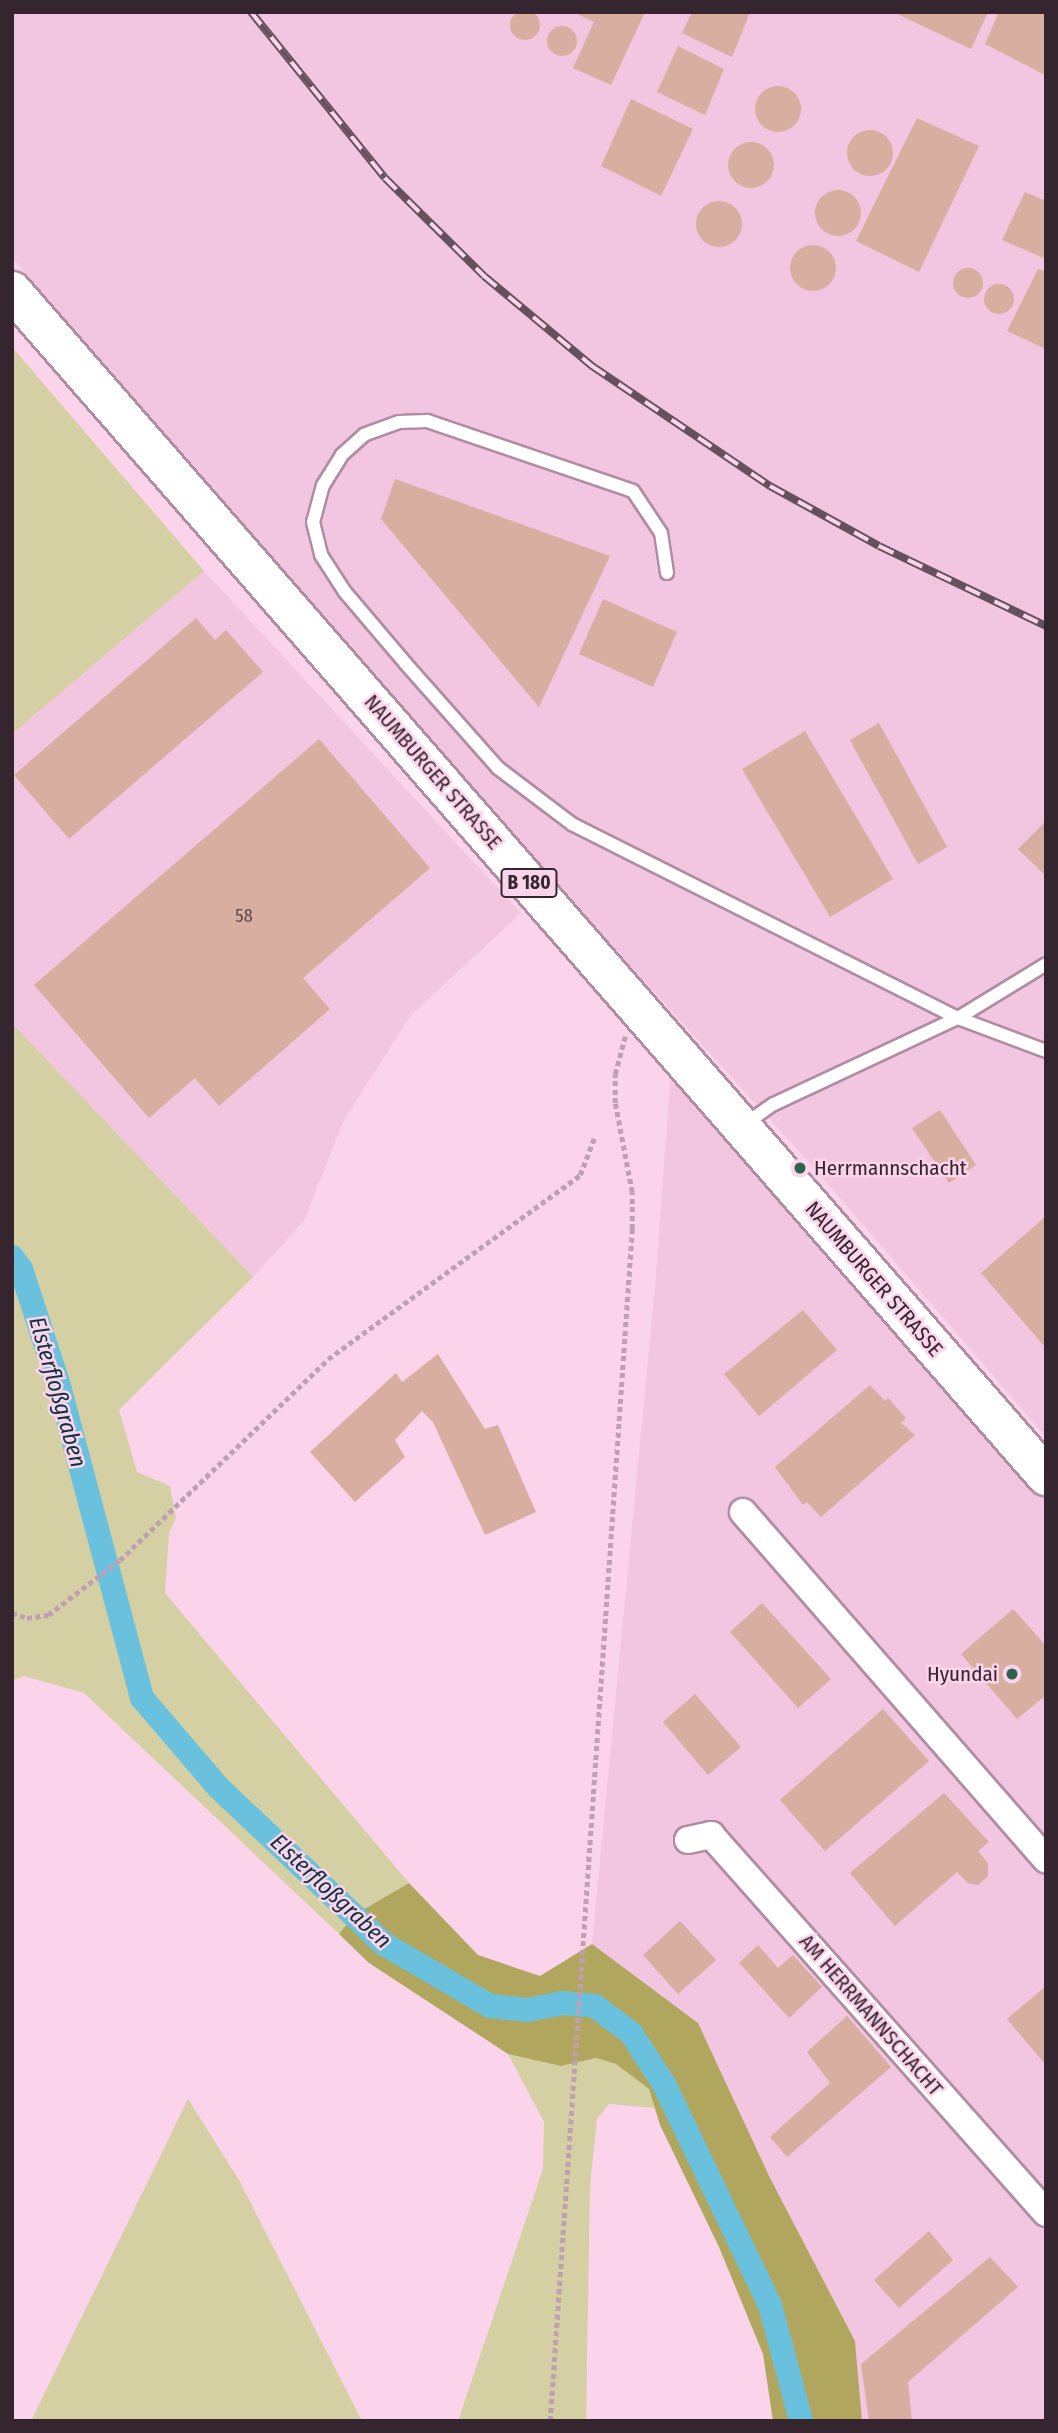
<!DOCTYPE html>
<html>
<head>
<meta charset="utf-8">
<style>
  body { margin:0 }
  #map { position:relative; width:1058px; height:2433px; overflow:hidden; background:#fbd4ec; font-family:"Fira Sans Condensed",sans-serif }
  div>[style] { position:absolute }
  .built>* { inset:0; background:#f2c5e0 }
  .green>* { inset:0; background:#d5d0a3 }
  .forest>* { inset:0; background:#b0a65e }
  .canal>* { height:24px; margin:-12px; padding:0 12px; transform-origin:12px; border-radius:12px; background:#69c1de }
  .building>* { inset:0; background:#d7ae9f }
  .round { border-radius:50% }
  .path>* { height:4.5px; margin-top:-2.25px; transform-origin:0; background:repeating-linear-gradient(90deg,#bf9fb3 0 5px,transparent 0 8.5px) }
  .roads { filter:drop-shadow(2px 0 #b08ca2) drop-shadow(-2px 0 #b08ca2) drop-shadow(0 2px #b08ca2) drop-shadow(0 -2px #b08ca2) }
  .lane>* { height:12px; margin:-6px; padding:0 6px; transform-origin:6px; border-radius:6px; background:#fff }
  .street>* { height:26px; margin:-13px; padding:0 13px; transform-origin:13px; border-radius:13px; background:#fff }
  .primary>* { height:38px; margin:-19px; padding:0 19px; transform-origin:19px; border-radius:19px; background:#fff }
  .rail>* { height:8px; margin-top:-4px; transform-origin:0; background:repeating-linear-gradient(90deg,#fbd4ec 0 16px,#65505d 0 32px); box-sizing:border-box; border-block:2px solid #65505d }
  .dots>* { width:19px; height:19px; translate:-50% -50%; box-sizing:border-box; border:4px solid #fbd4ec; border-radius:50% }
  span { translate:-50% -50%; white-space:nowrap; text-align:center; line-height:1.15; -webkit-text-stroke:5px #fbd4ec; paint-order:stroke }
  .number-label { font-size:18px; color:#5d474a }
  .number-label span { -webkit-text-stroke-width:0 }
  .shield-label span { padding:2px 5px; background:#fbd4ec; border:2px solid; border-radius:5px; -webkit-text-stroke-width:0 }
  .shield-label { font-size:19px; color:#34252e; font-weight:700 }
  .street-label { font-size:21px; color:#34252e }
  .poi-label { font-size:21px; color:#34252e }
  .left { translate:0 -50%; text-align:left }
  .right { translate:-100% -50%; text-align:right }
  .water-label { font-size:23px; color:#08333f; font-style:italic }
  .frame { position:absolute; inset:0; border:14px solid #34252e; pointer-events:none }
</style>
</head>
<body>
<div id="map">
  <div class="built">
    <div style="clip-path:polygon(12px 12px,1046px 12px,1046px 1437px,815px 1169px,566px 895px,12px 258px)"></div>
    <div style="clip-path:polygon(204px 571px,521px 913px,410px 1016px,343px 1122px,304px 1221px,253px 1277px,12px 1023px,12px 734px)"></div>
    <div style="clip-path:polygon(671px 1071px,877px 1310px,1046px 1495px,1046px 2421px,862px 2421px,855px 2341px,770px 2178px,698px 2023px,592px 1944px,655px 1287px)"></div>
  </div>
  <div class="green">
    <div style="clip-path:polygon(12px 347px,204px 571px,12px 734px)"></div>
    <div style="clip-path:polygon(12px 1023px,253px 1277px,119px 1410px,137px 1472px,170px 1486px,176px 1518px,169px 1533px,165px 1593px,409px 1883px,354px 1915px,339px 1934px,84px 1693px,24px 1676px,12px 1681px)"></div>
    <div style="clip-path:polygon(508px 2054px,561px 2066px,596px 2058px,616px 2064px,649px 2089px,655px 2108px,609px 2104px,597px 2119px,590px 2186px,586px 2421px,458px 2421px,543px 2169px,544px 2122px)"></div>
    <div style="clip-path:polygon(188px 2099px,239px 2180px,362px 2421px,31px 2421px)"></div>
  </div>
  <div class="forest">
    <div style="clip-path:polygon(409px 1883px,478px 1955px,540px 1976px,592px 1944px,698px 2023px,770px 2178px,855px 2341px,862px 2421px,773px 2421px,763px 2354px,719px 2247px,660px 2125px,649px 2089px,616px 2064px,596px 2058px,561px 2066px,508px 2054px,369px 1963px,339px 1934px,354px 1915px)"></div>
  </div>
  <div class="canal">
    <div style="left:12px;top:1257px;width:15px;rotate:53deg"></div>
    <div style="left:21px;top:1269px;width:123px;rotate:72deg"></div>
    <div style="left:59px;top:1386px;width:323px;rotate:75.1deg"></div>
    <div style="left:142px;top:1698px;width:118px;rotate:49.5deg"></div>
    <div style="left:219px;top:1788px;width:227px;rotate:43.4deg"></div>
    <div style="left:384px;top:1944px;width:123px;rotate:30.3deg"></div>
    <div style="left:490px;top:2006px;width:37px;rotate:6deg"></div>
    <div style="left:527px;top:2010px;width:36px;rotate:-11deg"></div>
    <div style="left:562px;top:2003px;width:33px;rotate:5deg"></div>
    <div style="left:595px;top:2006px;width:45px;rotate:36.9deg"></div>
    <div style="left:631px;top:2033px;width:61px;rotate:57.1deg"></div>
    <div style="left:664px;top:2084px;width:245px;rotate:64.4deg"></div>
    <div style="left:770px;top:2305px;width:120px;rotate:75deg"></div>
  </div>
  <div class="building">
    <div class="round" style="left:510px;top:10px;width:30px;height:30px"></div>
    <div style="clip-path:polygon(573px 12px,645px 12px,611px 85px,573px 68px,594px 22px)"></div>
    <div style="clip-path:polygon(692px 12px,750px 12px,732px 57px,682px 33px)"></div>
    <div style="clip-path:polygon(893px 12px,988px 12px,971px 49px)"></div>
    <div style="clip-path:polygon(999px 12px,1046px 12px,1045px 75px,985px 44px)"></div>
    <div class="round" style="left:547px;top:26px;width:30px;height:30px"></div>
    <div style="clip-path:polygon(678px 46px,724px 69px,705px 115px,657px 92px)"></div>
    <div class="round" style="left:755px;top:86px;width:46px;height:46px"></div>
    <div style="clip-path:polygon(631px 99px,693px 129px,661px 196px,601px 166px)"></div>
    <div style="clip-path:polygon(917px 118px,979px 146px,919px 272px,856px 241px)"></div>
    <div class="round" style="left:847px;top:130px;width:46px;height:46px"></div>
    <div class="round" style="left:728px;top:142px;width:46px;height:46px"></div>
    <div class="round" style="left:815px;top:190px;width:46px;height:46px"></div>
    <div style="clip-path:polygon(1025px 192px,1046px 201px,1046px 259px,1002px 240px)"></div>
    <div class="round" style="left:696px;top:201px;width:46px;height:46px"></div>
    <div class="round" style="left:790px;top:245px;width:46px;height:46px"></div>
    <div class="round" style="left:953px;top:268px;width:30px;height:30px"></div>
    <div style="clip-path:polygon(1038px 269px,1046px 272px,1046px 349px,1007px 331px)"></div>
    <div class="round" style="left:984px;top:284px;width:30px;height:30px"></div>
    <div style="clip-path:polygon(395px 479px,610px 556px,539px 707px,381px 519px)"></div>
    <div style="clip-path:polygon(603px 599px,677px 632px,653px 687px,579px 654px)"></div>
    <div style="clip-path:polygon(196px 618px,215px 640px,226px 630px,263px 672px,69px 839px,14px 775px)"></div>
    <div style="clip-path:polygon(879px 723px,947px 847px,918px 864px,850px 740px)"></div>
    <div style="clip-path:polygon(805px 731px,893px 879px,830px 917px,742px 769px)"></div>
    <div style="clip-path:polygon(319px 739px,430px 868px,303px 978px,330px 1009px,219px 1106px,195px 1078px,149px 1118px,34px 985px)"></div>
    <div style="clip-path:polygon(1046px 821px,1046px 876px,1018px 849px)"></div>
    <div style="clip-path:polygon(940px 1110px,976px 1165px,949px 1183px,912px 1128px)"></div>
    <div style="clip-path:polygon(1046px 1216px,1046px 1348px,981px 1273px)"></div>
    <div style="clip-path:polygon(803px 1310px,837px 1350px,759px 1416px,724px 1374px)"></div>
    <div style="clip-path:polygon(438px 1354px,485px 1429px,498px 1425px,536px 1512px,485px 1535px,433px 1422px,422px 1411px,395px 1440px,405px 1457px,355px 1502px,310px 1452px,396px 1373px,402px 1382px)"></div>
    <div style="clip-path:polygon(870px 1385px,885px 1401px,888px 1398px,906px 1418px,901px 1423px,915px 1435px,821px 1517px,807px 1502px,803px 1505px,775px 1467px)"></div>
    <div style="clip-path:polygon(762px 1603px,831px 1679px,798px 1708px,730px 1632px)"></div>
    <div style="clip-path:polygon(1013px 1609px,1046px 1646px,1046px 1695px,1017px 1719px,961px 1654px)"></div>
    <div style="clip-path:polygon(695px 1694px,741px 1747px,708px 1775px,663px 1722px)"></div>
    <div style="clip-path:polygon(883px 1709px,929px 1761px,825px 1851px,780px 1800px)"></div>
    <div style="clip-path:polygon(944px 1793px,989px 1842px,978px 1851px,988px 1863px,988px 1876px,978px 1885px,968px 1883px,957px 1872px,895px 1926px,850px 1873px)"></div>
    <div style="clip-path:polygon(680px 1921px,716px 1960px,678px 1994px,643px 1955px)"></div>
    <div style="clip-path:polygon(758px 1945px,778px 1968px,793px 1955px,822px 1987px,789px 2018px,739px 1963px)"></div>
    <div style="clip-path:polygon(1046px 1986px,1046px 2065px,1007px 2019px)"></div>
    <div style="clip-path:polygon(847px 2016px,891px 2067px,787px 2157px,770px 2137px,830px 2083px,807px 2052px)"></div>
    <div style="clip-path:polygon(929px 2231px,953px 2260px,899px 2308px,874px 2280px)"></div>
    <div style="clip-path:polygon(990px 2257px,1018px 2287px,908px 2382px,912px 2421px,869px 2421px,861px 2364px)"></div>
  </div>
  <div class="path">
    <div style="left:12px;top:1613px;width:16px;rotate:18deg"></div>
    <div style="left:27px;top:1618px;width:21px;rotate:-8deg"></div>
    <div style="left:48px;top:1615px;width:91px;rotate:-37.4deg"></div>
    <div style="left:120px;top:1560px;width:289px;rotate:-44deg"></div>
    <div style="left:328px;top:1359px;width:312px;rotate:-36.1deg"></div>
    <div style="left:580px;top:1175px;width:40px;rotate:-69deg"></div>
    <div style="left:550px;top:2421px;width:1195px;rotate:-86.06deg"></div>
    <div style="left:632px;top:1229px;width:37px;rotate:-90deg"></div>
    <div style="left:632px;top:1192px;width:91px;rotate:-100.8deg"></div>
    <div style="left:615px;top:1103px;width:29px;rotate:-90deg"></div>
    <div style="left:615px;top:1074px;width:39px;rotate:-75deg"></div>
  </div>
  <div class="roads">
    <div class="lane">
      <div style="left:667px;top:573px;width:40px;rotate:-98.5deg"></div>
      <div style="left:661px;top:533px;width:50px;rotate:-123.7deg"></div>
      <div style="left:633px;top:491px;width:218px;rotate:-161.2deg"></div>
      <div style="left:427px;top:421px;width:28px;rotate:178deg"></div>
      <div style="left:399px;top:422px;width:37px;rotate:160deg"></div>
      <div style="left:364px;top:435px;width:30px;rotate:138deg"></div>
      <div style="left:342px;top:455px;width:36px;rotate:122deg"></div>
      <div style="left:323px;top:485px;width:38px;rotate:105deg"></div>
      <div style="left:313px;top:522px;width:34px;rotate:76deg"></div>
      <div style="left:321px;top:555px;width:44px;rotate:57deg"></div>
      <div style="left:345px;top:592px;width:94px;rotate:49.7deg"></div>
      <div style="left:406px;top:664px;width:139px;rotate:48.5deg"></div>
      <div style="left:498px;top:768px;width:93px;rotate:37.1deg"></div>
      <div style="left:572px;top:824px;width:432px;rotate:26.7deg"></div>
      <div style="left:958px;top:1018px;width:94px;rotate:20.6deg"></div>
      <div style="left:745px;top:1124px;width:35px;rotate:-35deg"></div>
      <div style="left:774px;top:1104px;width:203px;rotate:-25.1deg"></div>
      <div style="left:958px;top:1018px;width:103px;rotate:-31.5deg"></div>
    </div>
    <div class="street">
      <div style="left:743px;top:1512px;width:461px;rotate:48.9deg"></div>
      <div style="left:688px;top:1840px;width:24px;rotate:-12deg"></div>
      <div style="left:711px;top:1835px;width:505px;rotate:48.45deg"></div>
    </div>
    <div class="primary">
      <div style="left:12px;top:291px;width:1573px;rotate:48.89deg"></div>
    </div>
  </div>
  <div class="rail">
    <div style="left:251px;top:12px;width:213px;rotate:51.1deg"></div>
    <div style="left:385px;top:178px;width:139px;rotate:44.7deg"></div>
    <div style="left:484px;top:276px;width:141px;rotate:39.8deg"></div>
    <div style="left:592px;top:366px;width:215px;rotate:34deg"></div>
    <div style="left:770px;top:486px;width:124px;rotate:28.8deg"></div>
    <div style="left:879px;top:546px;width:185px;rotate:25.6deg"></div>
  </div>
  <div class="dots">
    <div style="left:800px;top:1168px;background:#2c634a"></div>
    <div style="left:1012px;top:1674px;background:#2c634a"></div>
  </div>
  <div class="number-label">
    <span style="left:244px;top:916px">58</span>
  </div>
  <div class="shield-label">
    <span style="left:529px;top:883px">B 180</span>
  </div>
  <div class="street-label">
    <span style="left:433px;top:772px;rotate:49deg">NAUMBURGER STRASSE</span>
    <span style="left:874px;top:1279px;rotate:49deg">NAUMBURGER STRASSE</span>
    <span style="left:871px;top:2015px;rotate:49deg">AM HERRMANNSCHACHT</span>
  </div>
  <div class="poi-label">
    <span class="left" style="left:814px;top:1168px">Herrmannschacht</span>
    <span class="right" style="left:998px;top:1674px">Hyundai</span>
  </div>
  <div class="water-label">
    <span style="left:58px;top:1392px;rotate:74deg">Elsterfloßgraben</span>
    <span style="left:331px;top:1891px;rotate:43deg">Elsterfloßgraben</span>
  </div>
  <div class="frame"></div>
</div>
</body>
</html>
